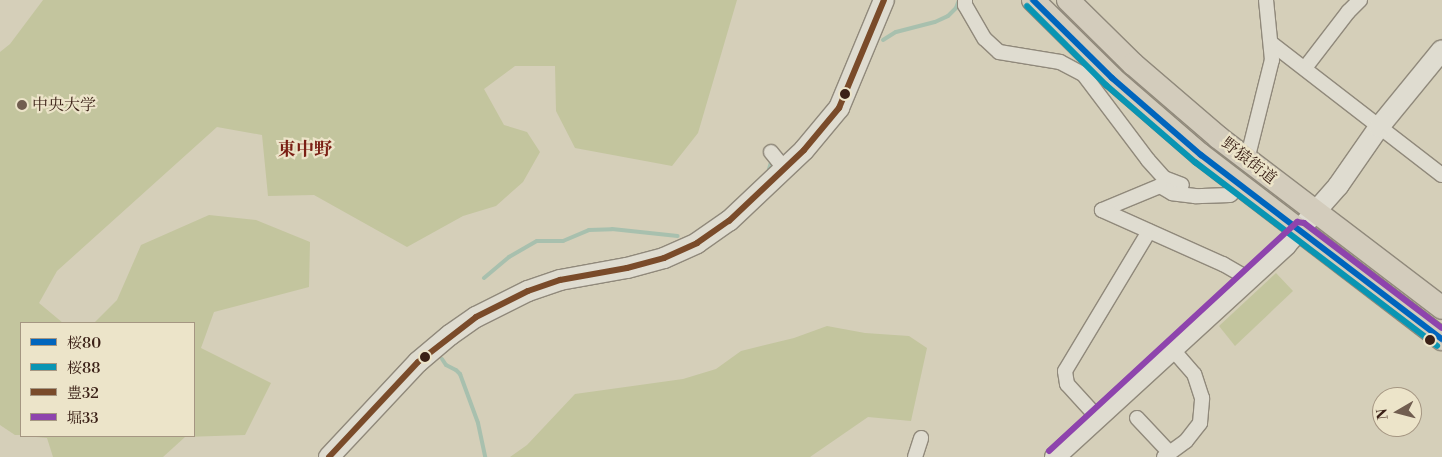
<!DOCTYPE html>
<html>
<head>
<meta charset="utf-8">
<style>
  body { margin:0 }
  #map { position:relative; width:1442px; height:457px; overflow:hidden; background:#d5cfb9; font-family:"Libre Bodoni","Noto Serif JP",serif }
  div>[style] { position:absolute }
  .green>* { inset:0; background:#c3c59e }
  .stream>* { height:4px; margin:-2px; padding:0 2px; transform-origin:2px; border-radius:2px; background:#a8c0ae }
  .roads { filter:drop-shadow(1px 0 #90897b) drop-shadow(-1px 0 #90897b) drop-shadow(0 1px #90897b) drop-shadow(0 -1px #90897b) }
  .street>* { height:14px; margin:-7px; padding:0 7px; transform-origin:7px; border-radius:7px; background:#dfdcd0 }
  .secondary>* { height:20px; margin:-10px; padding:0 10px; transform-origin:10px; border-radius:10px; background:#dfdcd0 }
  .primary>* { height:22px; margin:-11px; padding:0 11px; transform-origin:11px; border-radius:11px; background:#d3ccbc }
  .bus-1>* { height:6px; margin:-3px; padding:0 3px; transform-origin:3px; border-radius:3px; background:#0065bd }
  .bus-2>* { height:6px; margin:-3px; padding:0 3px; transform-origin:3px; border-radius:3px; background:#0995b3 }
  .bus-3>* { height:6px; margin:-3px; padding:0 3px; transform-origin:3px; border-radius:3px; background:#7a4b2a }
  .bus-4>* { height:6px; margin:-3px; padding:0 3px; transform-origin:3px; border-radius:3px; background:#8e44ad }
  .dots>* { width:14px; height:14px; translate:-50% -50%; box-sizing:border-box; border:2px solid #ece4c9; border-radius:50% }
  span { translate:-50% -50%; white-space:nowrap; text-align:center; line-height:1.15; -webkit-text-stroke:4.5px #ece4c9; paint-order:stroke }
  .poi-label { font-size:16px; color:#3b2117 }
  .left { translate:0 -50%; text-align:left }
  .street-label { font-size:16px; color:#3b2117 }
  .neighbourhood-label { font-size:18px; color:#7a1f14; font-weight:700 }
  .legend { position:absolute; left:20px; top:322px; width:175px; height:115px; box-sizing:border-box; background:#ece4c9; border:1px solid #a59682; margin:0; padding:6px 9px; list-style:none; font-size:15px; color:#3b2117 }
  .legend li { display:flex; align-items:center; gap:10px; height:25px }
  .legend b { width:25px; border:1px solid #a59682 }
  .north { position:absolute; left:1372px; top:387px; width:50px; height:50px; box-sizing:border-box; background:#ece4c9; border:1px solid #a59682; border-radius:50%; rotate:262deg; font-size:14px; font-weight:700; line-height:20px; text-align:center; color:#3b2117 }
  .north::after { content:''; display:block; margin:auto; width:18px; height:22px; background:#715e50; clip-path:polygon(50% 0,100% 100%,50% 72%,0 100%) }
</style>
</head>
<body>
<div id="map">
  <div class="green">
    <div style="clip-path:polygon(43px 0,737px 0,698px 133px,672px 166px,575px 148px,556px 111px,555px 66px,515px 66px,484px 89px,504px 125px,527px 132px,540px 152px,523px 182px,496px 206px,463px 216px,407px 247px,314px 195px,268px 196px,262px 135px,217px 127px,57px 271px,39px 303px,63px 323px,21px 323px,21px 435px,15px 435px,0 425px,0 52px,10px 44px)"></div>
    <div style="clip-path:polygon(209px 215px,256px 220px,310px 242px,309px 287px,214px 312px,201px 348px,271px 383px,245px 435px,185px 437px,163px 457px,53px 457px,47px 438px,25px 436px,194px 436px,194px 323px,87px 323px,94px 323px,117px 300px,141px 245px)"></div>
    <div style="clip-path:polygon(1276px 273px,1293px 291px,1235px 346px,1219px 326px)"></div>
    <div style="clip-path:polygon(827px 326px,865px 333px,909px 336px,927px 348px,911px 421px,868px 417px,810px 457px,510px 457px,527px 445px,575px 394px,683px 379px,716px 369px,741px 351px,794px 338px)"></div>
  </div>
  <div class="stream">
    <div style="left:883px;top:40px;width:15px;rotate:-32deg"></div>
    <div style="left:896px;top:32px;width:40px;rotate:-14.4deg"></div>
    <div style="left:935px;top:22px;width:14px;rotate:-25deg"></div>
    <div style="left:948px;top:16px;width:11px;rotate:-45deg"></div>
    <div style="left:956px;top:8px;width:9px;rotate:-69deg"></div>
    <div style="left:769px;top:169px;width:10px;rotate:-73deg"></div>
    <div style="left:484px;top:278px;width:33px;rotate:-40deg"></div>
    <div style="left:509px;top:257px;width:32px;rotate:-30deg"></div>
    <div style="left:537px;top:241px;width:26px"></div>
    <div style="left:563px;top:241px;width:28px;rotate:-23deg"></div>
    <div style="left:589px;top:230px;width:23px;rotate:-2deg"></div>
    <div style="left:612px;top:229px;width:66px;rotate:6.1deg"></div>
    <div style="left:442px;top:359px;width:7px;rotate:56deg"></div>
    <div style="left:446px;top:365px;width:11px;rotate:27deg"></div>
    <div style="left:456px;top:370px;width:6px;rotate:45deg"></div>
    <div style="left:460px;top:374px;width:52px;rotate:69.8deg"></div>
    <div style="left:478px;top:423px;width:35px;rotate:78deg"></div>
  </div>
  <div class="roads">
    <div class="street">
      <div style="left:965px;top:0;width:5px;rotate:90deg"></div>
      <div style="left:965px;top:5px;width:39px;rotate:60deg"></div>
      <div style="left:985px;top:39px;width:19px;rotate:43deg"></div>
      <div style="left:999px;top:52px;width:62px;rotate:9.3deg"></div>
      <div style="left:1060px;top:62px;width:27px;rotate:28deg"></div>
      <div style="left:1084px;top:75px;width:106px;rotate:53deg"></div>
      <div style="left:1148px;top:160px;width:24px;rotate:48deg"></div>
      <div style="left:1164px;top:178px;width:19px;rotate:21deg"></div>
      <div style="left:1271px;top:43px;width:216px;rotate:37.7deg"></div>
      <div style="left:1305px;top:68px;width:71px;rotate:-52.5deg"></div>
      <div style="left:1348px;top:12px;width:17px;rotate:-45deg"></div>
      <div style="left:771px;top:152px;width:21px;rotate:51deg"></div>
      <div style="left:1247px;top:160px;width:103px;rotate:-76deg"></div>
      <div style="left:1272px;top:60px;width:60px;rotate:-95.7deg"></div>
      <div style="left:1240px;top:186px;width:13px;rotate:138deg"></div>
      <div style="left:1230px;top:195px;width:35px;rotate:178deg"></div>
      <div style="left:1195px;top:196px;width:23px;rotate:-173deg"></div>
      <div style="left:1172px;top:193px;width:14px;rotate:-150deg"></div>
      <div style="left:1160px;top:186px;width:63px;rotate:157.5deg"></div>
      <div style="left:1102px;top:210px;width:133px;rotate:24.1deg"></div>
      <div style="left:1223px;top:264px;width:30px;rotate:30deg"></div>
      <div style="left:1098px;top:418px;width:46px;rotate:-132.4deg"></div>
      <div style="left:1067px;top:384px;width:13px;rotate:-99deg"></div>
      <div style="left:1065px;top:371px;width:163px;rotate:-59deg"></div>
      <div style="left:1137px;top:418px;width:48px;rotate:46.7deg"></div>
      <div style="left:915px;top:457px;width:20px;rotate:-72deg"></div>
      <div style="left:1164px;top:457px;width:27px;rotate:-36deg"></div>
      <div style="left:1186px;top:441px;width:23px;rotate:-52deg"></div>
      <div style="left:1200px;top:423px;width:25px;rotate:-85deg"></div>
      <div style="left:1202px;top:398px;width:25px;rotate:-108deg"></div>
      <div style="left:1194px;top:374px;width:32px;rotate:-131deg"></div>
    </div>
    <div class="secondary">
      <div style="left:329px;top:457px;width:130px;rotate:-46.9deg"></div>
      <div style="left:418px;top:362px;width:42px;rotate:-40.2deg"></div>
      <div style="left:450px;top:335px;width:32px;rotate:-35deg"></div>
      <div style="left:476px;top:317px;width:58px;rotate:-26.6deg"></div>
      <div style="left:528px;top:291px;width:34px;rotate:-19deg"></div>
      <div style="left:560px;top:280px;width:68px;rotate:-10.2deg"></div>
      <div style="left:627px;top:268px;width:38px;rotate:-15deg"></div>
      <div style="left:664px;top:258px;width:36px;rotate:-24deg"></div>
      <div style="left:697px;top:243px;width:39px;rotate:-35deg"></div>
      <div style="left:729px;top:221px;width:103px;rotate:-43.4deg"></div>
      <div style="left:804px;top:150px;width:55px;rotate:-50.2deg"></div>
      <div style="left:839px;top:108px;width:117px;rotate:-67.4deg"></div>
      <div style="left:1055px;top:457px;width:314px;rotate:-42.5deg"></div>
      <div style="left:1286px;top:245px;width:79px;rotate:-48.6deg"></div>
      <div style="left:1338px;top:186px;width:72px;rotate:-55.2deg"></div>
      <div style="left:1379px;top:127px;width:99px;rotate:-50.7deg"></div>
    </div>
    <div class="primary">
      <div style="left:1033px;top:0;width:111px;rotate:44.6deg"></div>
      <div style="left:1112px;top:78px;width:118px;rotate:40.9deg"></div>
      <div style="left:1201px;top:155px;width:303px;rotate:37.4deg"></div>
      <div style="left:1068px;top:0;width:91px;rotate:44.6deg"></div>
      <div style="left:1133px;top:64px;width:113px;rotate:40.7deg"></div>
      <div style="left:1219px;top:138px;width:280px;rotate:37.3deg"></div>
    </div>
  </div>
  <div class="bus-1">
    <div style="left:1033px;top:0;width:111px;rotate:44.6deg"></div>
    <div style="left:1112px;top:78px;width:118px;rotate:40.9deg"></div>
    <div style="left:1201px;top:155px;width:303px;rotate:37.4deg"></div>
  </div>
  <div class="bus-2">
    <div style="left:1027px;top:6px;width:112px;rotate:45deg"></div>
    <div style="left:1106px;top:85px;width:118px;rotate:40.9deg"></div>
    <div style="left:1195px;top:162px;width:304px;rotate:37.2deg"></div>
  </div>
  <div class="bus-3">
    <div style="left:329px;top:457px;width:130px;rotate:-46.9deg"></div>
    <div style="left:418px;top:362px;width:73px;rotate:-37.8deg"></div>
    <div style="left:476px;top:317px;width:58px;rotate:-26.6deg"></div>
    <div style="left:528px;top:291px;width:34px;rotate:-19deg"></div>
    <div style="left:560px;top:280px;width:68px;rotate:-10.2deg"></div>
    <div style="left:627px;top:268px;width:38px;rotate:-15deg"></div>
    <div style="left:664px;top:258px;width:36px;rotate:-24deg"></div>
    <div style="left:697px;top:243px;width:39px;rotate:-35deg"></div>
    <div style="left:729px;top:221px;width:103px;rotate:-43.4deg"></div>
    <div style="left:804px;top:150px;width:55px;rotate:-50.2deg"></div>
    <div style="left:839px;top:108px;width:117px;rotate:-67.4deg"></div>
  </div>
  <div class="bus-4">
    <div style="left:1049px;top:451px;width:338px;rotate:-42.7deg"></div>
    <div style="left:1297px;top:222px;width:7px;rotate:8deg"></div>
    <div style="left:1304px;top:223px;width:173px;rotate:37.3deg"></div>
  </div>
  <div class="dots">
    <div style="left:845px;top:94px;background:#3b2117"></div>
    <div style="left:22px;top:105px;background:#715e50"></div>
    <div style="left:1430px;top:340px;background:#3b2117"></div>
    <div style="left:425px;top:357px;background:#3b2117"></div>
  </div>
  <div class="poi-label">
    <span class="left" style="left:32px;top:105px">中央大学</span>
  </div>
  <div class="street-label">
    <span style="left:1249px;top:161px;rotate:38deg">野猿街道</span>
  </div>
  <div class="neighbourhood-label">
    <span style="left:305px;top:150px">東中野</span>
  </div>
  <ul class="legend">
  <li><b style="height:6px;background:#0065bd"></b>桜80</li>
  <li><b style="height:6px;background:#0995b3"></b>桜88</li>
  <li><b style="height:6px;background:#7a4b2a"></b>豊32</li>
  <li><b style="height:6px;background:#8e44ad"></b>堀33</li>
  </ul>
  <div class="north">N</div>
</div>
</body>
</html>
